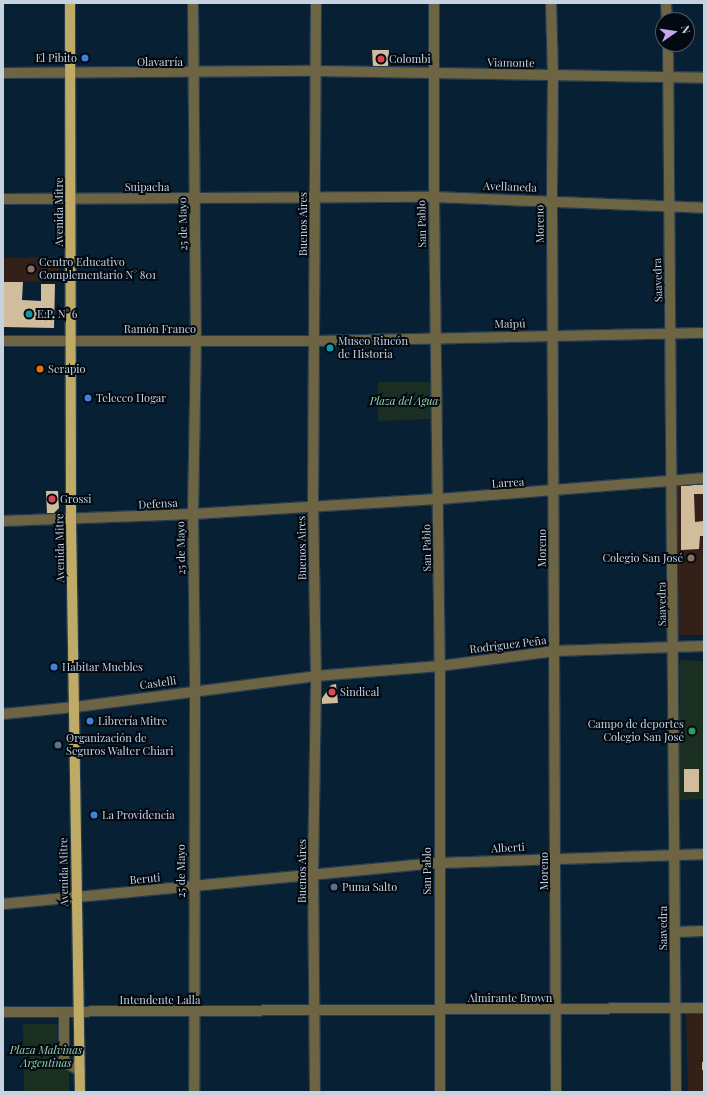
<!DOCTYPE html>
<html>
<head>
<meta charset="utf-8">
<style>
  body { margin:0 }
  #map { position:relative; width:707px; height:1095px; overflow:hidden; background:#072034; font-family:"Playfair Display",serif }
  div>[style] { position:absolute }
  .education>* { inset:0; background:#322019 }
  .green>* { inset:0; background:#1a2e22 }
  .building>* { inset:0; background:#d1bc9c }
  .roads { filter:drop-shadow(1px 0 #253d50) drop-shadow(-1px 0 #253d50) drop-shadow(0 1px #253d50) drop-shadow(0 -1px #253d50) }
  .minor>* { height:10px; margin:-5px; padding:0 5px; transform-origin:5px; border-radius:5px; background:#6d6444 }
  .major>* { height:10px; margin:-5px; padding:0 5px; transform-origin:5px; border-radius:5px; background:#bfab65 }
  .dots>* { width:11px; height:11px; translate:-50% -50%; box-sizing:border-box; border:2px solid #020911; border-radius:50% }
  span { translate:-50% -50%; white-space:nowrap; text-align:center; line-height:1.15; -webkit-text-stroke:4px #020911; paint-order:stroke }
  .poi-label { font-size:11px; color:#c5d3e1 }
  .right { translate:-100% -50%; text-align:right }
  .left { translate:0 -50%; text-align:left }
  .street-label { font-size:11px; color:#c5d3e1 }
  .park-label { font-size:11px; color:#9bd6b1; font-style:italic }
  .frame { position:absolute; inset:0; border:4px solid #c5d3e1; pointer-events:none }
  .north { position:absolute; left:655px; top:12px; width:40px; height:40px; box-sizing:border-box; background:#020911; border:1px solid #505a64; border-radius:50%; rotate:77deg; font-size:11px; font-weight:700; line-height:16px; text-align:center; color:#c5d3e1 }
  .north::after { content:''; display:block; margin:auto; width:14px; height:18px; background:#c7a6ef; clip-path:polygon(50% 0,100% 100%,50% 72%,0 100%) }
</style>
</head>
<body>
<div id="map">
  <div class="education">
    <div style="clip-path:polygon(59px 257px,60px 281px,3px 282px,3px 258px)"></div>
    <div style="clip-path:polygon(704px 479px,704px 635px,678px 635px,678px 481px)"></div>
    <div style="clip-path:polygon(686px 1012px,704px 1012px,704px 1092px,688px 1092px)"></div>
  </div>
  <div class="green">
    <div style="clip-path:polygon(378px 382px,430px 382px,430px 419px,378px 421px)"></div>
    <div style="clip-path:polygon(682px 660px,704px 661px,704px 799px,680px 800px,679px 663px)"></div>
    <div style="clip-path:polygon(23px 1024px,69px 1024px,69px 1092px,24px 1092px)"></div>
  </div>
  <div class="building">
    <div style="clip-path:polygon(372px 50px,389px 50px,388px 67px,373px 67px)"></div>
    <div style="clip-path:polygon(3px 282px,23px 282px,22px 300px,41px 301px,41px 284px,55px 284px,54px 328px,3px 327px)"></div>
    <div style="clip-path:polygon(704px 482px,704px 494px,694px 494px,695px 522px,704px 521px,704px 536px,700px 536px,699px 549px,681px 550px,681px 484px)"></div>
    <div style="clip-path:polygon(46px 491px,58px 491px,59px 508px,54px 513px,47px 513px)"></div>
    <div style="clip-path:polygon(336px 684px,338px 703px,321px 704px,321px 700px,331px 685px)"></div>
    <div style="clip-path:polygon(684px 769px,699px 769px,699px 792px,684px 792px)"></div>
    <div style="clip-path:polygon(702px 1062px,704px 1062px,704px 1070px,702px 1070px)"></div>
  </div>
  <div class="roads">
    <div class="minor">
      <div style="left:193px;top:3px;width:338px;rotate:89.5deg"></div>
      <div style="left:196px;top:341px;width:173px;rotate:91deg"></div>
      <div style="left:193px;top:514px;width:176px;rotate:89.3deg"></div>
      <div style="left:195px;top:690px;width:402px;rotate:90.1deg"></div>
      <div style="left:434px;top:3px;width:194px;rotate:90deg"></div>
      <div style="left:434px;top:197px;width:469px;rotate:89.3deg"></div>
      <div style="left:440px;top:666px;width:426px;rotate:90deg"></div>
      <div style="left:551px;top:3px;width:73px;rotate:88.4deg"></div>
      <div style="left:553px;top:76px;width:125px;rotate:90.5deg"></div>
      <div style="left:552px;top:201px;width:891px;rotate:89.74deg"></div>
      <div style="left:666px;top:3px;width:17px;rotate:87deg"></div>
      <div style="left:668px;top:44px;width:1048px;rotate:89.56deg"></div>
      <div style="left:3px;top:73px;width:314px;rotate:-0.4deg"></div>
      <div style="left:317px;top:71px;width:387px;rotate:1deg"></div>
      <div style="left:3px;top:199px;width:431px;rotate:-0.3deg"></div>
      <div style="left:434px;top:197px;width:270px;rotate:2.3deg"></div>
      <div style="left:3px;top:341px;width:313px"></div>
      <div style="left:316px;top:341px;width:388px;rotate:-1.2deg"></div>
      <div style="left:3px;top:521px;width:190px;rotate:-2.1deg"></div>
      <div style="left:193px;top:514px;width:245px;rotate:-3.5deg"></div>
      <div style="left:438px;top:499px;width:267px;rotate:-4.5deg"></div>
      <div style="left:3px;top:714px;width:72px;rotate:-5.6deg"></div>
      <div style="left:75px;top:707px;width:243px;rotate:-7.3deg"></div>
      <div style="left:316px;top:676px;width:124px;rotate:-4.6deg"></div>
      <div style="left:440px;top:666px;width:116px;rotate:-7.4deg"></div>
      <div style="left:555px;top:651px;width:149px;rotate:-1.9deg"></div>
      <div style="left:3px;top:904px;width:438px;rotate:-5.4deg"></div>
      <div style="left:439px;top:863px;width:265px;rotate:-1.9deg"></div>
      <div style="left:675px;top:932px;width:29px;rotate:-2deg"></div>
      <div style="left:3px;top:1012px;width:701px;rotate:-0.33deg"></div>
      <div style="left:64px;top:1012px;width:50px;rotate:90deg"></div>
      <div style="left:64px;top:1062px;width:18px;rotate:29deg"></div>
      <div style="left:315px;top:1092px;width:217px;rotate:-90.5deg"></div>
      <div style="left:313px;top:875px;width:199px;rotate:-89.1deg"></div>
      <div style="left:316px;top:676px;width:169px;rotate:-91deg"></div>
      <div style="left:313px;top:507px;width:504px;rotate:-89.66deg"></div>
    </div>
    <div class="major">
      <div style="left:70px;top:3px;width:517px;rotate:89.89deg"></div>
      <div style="left:71px;top:520px;width:572px;rotate:89.1deg"></div>
    </div>
  </div>
  <div class="dots">
    <div style="left:85px;top:58px;background:#3f7fe0"></div>
    <div style="left:381px;top:59px;background:#e0444e"></div>
    <div style="left:31px;top:269px;background:#8d6e63"></div>
    <div style="left:29px;top:314px;background:#0f9aa8"></div>
    <div style="left:330px;top:348px;background:#0f9aa8"></div>
    <div style="left:40px;top:369px;background:#e8710a"></div>
    <div style="left:88px;top:398px;background:#3f7fe0"></div>
    <div style="left:52px;top:499px;background:#e0444e"></div>
    <div style="left:691px;top:558px;background:#8d6e63"></div>
    <div style="left:54px;top:667px;background:#3f7fe0"></div>
    <div style="left:332px;top:692px;background:#e0444e"></div>
    <div style="left:90px;top:721px;background:#3f7fe0"></div>
    <div style="left:692px;top:731px;background:#2e9e5b"></div>
    <div style="left:58px;top:745px;background:#5c6f8a"></div>
    <div style="left:94px;top:815px;background:#3f7fe0"></div>
    <div style="left:334px;top:887px;background:#5c6f8a"></div>
  </div>
  <div class="poi-label">
    <span class="right" style="left:77px;top:58px">El Pibito</span>
    <span class="left" style="left:389px;top:59px">Colombi</span>
    <span class="left" style="left:39px;top:269px">Centro Educativo<br>Complementario N° 801</span>
    <span class="left" style="left:37px;top:314px">E.P. N° 6</span>
    <span class="left" style="left:338px;top:348px">Museo Rincón<br>de Historia</span>
    <span class="left" style="left:48px;top:369px">Serapio</span>
    <span class="left" style="left:96px;top:398px">Telecco Hogar</span>
    <span class="left" style="left:60px;top:499px">Grossi</span>
    <span class="right" style="left:683px;top:558px">Colegio San José</span>
    <span class="left" style="left:62px;top:667px">Habitar Muebles</span>
    <span class="left" style="left:340px;top:692px">Sindical</span>
    <span class="left" style="left:98px;top:721px">Librería Mitre</span>
    <span class="right" style="left:684px;top:731px">Campo de deportes<br>Colegio San José</span>
    <span class="left" style="left:66px;top:745px">Organización de<br>Seguros Walter Chiari</span>
    <span class="left" style="left:102px;top:815px">La Providencia</span>
    <span class="left" style="left:342px;top:887px">Puma Salto</span>
  </div>
  <div class="street-label">
    <span style="left:160px;top:62px">Olavarría</span>
    <span style="left:511px;top:63px;rotate:1deg">Viamonte</span>
    <span style="left:147px;top:187px">Suipacha</span>
    <span style="left:510px;top:187px;rotate:2deg">Avellaneda</span>
    <span style="left:59px;top:212px;rotate:-90deg">Avenida Mitre</span>
    <span style="left:183px;top:224px;rotate:-91deg">25 de Mayo</span>
    <span style="left:303px;top:224px;rotate:-90deg">Buenos Aires</span>
    <span style="left:422px;top:224px;rotate:-91deg">San Pablo</span>
    <span style="left:540px;top:224px;rotate:-91deg">Moreno</span>
    <span style="left:658px;top:280px;rotate:-92deg">Saavedra</span>
    <span style="left:510px;top:324px;rotate:-1deg">Maipú</span>
    <span style="left:160px;top:329px">Ramón Franco</span>
    <span style="left:508px;top:483px;rotate:-4deg">Larrea</span>
    <span style="left:158px;top:504px;rotate:-3deg">Defensa</span>
    <span style="left:60px;top:548px;rotate:-91deg">Avenida Mitre</span>
    <span style="left:181px;top:548px;rotate:-91deg">25 de Mayo</span>
    <span style="left:302px;top:548px;rotate:-91deg">Buenos Aires</span>
    <span style="left:427px;top:548px;rotate:-91deg">San Pablo</span>
    <span style="left:542px;top:548px;rotate:-90deg">Moreno</span>
    <span style="left:662px;top:604px;rotate:-91deg">Saavedra</span>
    <span style="left:508px;top:645px;rotate:-7deg">Rodríguez Peña</span>
    <span style="left:158px;top:683px;rotate:-8deg">Castelli</span>
    <span style="left:508px;top:848px;rotate:-3deg">Alberti</span>
    <span style="left:181px;top:871px;rotate:-90deg">25 de Mayo</span>
    <span style="left:302px;top:871px;rotate:-90deg">Buenos Aires</span>
    <span style="left:427px;top:871px;rotate:-90deg">San Pablo</span>
    <span style="left:544px;top:871px;rotate:-90deg">Moreno</span>
    <span style="left:64px;top:872px;rotate:-91deg">Avenida Mitre</span>
    <span style="left:145px;top:879px;rotate:-5deg">Beruti</span>
    <span style="left:663px;top:928px;rotate:-90deg">Saavedra</span>
    <span style="left:510px;top:998px">Almirante Brown</span>
    <span style="left:160px;top:1000px">Intendente Lalla</span>
  </div>
  <div class="park-label">
    <span style="left:404px;top:401px">Plaza del Agua</span>
    <span style="left:46px;top:1057px">Plaza Malvinas<br>Argentinas</span>
  </div>
  <div class="frame"></div>
  <div class="north">N</div>
</div>
</body>
</html>
